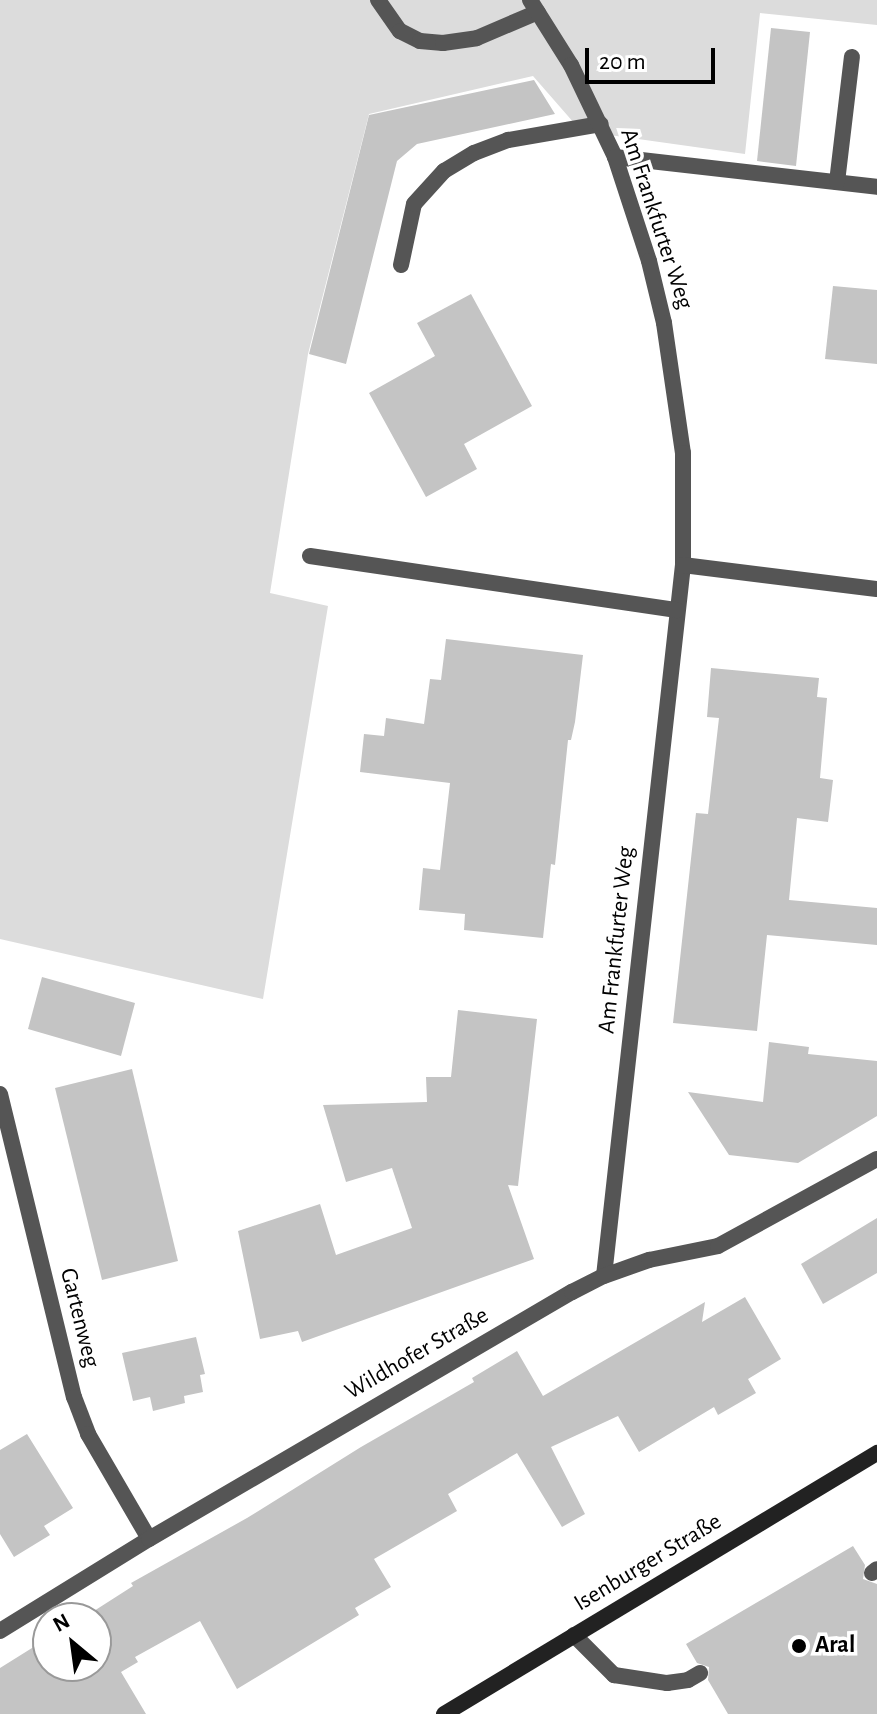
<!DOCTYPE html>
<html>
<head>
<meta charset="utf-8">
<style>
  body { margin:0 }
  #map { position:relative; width:877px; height:1714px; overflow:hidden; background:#fff; font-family:"Alegreya Sans",sans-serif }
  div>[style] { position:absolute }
  .green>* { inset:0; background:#dcdcdc }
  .building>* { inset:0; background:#c4c4c4 }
  .lane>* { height:16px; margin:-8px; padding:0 8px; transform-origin:8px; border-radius:8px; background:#555 }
  .street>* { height:16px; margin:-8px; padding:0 8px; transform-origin:8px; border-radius:8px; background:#555 }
  .secondary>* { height:16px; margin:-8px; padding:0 8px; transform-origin:8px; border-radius:8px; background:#222 }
  .dots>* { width:22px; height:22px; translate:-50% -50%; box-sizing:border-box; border:4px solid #fff; border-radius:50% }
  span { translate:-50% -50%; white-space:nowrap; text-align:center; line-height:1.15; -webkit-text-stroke:7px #fff; paint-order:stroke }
  .street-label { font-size:24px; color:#000 }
  .poi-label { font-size:24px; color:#000; font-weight:700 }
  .left { translate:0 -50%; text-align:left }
  .north { position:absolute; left:32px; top:1602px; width:80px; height:80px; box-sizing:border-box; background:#fff; border:2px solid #999; border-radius:50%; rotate:331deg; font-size:22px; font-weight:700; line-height:32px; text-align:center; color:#000 }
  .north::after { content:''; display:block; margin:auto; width:28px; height:36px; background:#000; clip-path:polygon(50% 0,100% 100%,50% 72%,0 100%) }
  .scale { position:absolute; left:585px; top:48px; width:130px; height:36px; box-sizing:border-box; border:4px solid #000; border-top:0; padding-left:10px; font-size:24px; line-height:28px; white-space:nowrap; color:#000; -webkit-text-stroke:6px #fff; paint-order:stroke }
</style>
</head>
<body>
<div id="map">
  <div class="green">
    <div style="clip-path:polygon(0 0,877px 0,877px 25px,760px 13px,745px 154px,581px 131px,533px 76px,369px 114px,308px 354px,270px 593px,328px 606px,263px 999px,0 939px)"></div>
  </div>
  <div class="building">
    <div style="clip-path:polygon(771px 28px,810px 32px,796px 166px,757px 161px)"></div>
    <div style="clip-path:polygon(534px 80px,555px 114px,417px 144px,397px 161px,346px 364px,309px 354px,369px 115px)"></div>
    <div style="clip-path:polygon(833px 286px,877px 290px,877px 364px,825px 359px)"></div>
    <div style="clip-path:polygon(471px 294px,532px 406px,464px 444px,477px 469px,426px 497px,369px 393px,435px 356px,417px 323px)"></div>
    <div style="clip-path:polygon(446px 639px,583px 655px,575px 722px,571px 740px,568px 740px,555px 865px,551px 864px,543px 938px,464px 930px,465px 914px,419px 910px,423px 868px,440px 870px,450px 783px,360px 772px,364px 734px,384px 736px,386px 718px,424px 724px,430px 679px,441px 680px)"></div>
    <div style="clip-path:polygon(711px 668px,819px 678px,817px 697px,827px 698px,820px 778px,833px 780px,828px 822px,797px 818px,789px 900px,877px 908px,877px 945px,767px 935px,757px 1031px,673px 1023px,696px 813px,708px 814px,719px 718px,707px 717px)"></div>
    <div style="clip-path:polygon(42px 977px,135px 1003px,121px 1056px,28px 1029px)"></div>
    <div style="clip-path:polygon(458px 1010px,537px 1019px,518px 1186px,508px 1185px,534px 1259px,302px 1342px,298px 1331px,260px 1339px,238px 1231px,320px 1204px,336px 1255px,412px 1228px,392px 1168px,346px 1182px,323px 1105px,427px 1102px,426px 1077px,451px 1077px)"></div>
    <div style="clip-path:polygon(769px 1042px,809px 1047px,808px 1054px,877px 1061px,877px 1116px,798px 1163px,729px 1155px,688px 1092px,763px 1102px)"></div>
    <div style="clip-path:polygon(132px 1069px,178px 1261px,102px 1280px,55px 1088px)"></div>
    <div style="clip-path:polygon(877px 1218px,877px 1273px,823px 1304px,801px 1264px)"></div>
    <div style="clip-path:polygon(745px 1297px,781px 1359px,748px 1379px,756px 1393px,718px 1415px,714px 1407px,639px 1452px,618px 1416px,551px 1447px,585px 1514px,562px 1527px,517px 1453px,448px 1494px,457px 1511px,374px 1559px,391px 1587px,355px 1608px,359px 1615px,237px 1689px,200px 1621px,135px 1657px,138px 1662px,121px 1672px,146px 1714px,0 1714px,0 1668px,48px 1638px,48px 1666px,96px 1666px,96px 1618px,83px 1618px,133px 1586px,131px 1583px,247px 1518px,361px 1447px,474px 1382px,472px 1378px,517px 1351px,543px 1396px,705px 1302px,702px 1322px)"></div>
    <div style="clip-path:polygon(196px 1337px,205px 1374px,200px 1375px,203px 1392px,184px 1396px,185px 1403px,153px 1411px,150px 1397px,133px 1401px,122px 1353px)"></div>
    <div style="clip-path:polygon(27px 1434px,73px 1508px,44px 1526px,50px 1535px,14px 1557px,0 1534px,0 1450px)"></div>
    <div style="clip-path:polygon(853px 1546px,865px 1565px,863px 1579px,877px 1584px,877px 1714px,728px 1714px,708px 1680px,709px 1667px,697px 1663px,686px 1644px)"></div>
  </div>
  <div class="lane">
    <div style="left:378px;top:0;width:38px;rotate:55deg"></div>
    <div style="left:400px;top:31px;width:22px;rotate:27deg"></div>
    <div style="left:420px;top:41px;width:23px;rotate:5deg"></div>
    <div style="left:443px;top:43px;width:34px;rotate:-8deg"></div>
    <div style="left:477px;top:38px;width:66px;rotate:-23.1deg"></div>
    <div style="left:615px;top:157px;width:264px;rotate:6.5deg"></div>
    <div style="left:837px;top:182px;width:126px;rotate:-83.2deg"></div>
    <div style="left:401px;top:265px;width:62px;rotate:-78deg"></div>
    <div style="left:414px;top:204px;width:45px;rotate:-47.7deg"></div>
    <div style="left:444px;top:171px;width:35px;rotate:-31deg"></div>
    <div style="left:474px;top:153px;width:36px;rotate:-21deg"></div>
    <div style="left:508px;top:140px;width:94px;rotate:-9.8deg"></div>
    <div style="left:872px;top:1573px;width:6px;rotate:-39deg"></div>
    <div style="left:574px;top:1635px;width:57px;rotate:45deg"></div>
    <div style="left:614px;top:1675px;width:54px;rotate:8.6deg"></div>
    <div style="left:667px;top:1683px;width:21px;rotate:-8deg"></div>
    <div style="left:688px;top:1680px;width:14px;rotate:-30deg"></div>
  </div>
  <div class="street">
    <div style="left:530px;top:0;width:77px;rotate:57.8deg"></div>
    <div style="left:571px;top:65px;width:102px;rotate:64.4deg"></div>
    <div style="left:615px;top:157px;width:109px;rotate:71.9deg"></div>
    <div style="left:649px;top:261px;width:64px;rotate:76.4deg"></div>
    <div style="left:664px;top:323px;width:131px;rotate:81.7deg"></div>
    <div style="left:683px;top:453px;width:112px;rotate:90deg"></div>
    <div style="left:683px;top:565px;width:715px;rotate:96.34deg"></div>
    <div style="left:310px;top:556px;width:371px;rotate:8.4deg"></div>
    <div style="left:683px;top:565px;width:195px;rotate:7.1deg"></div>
    <div style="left:0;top:1094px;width:312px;rotate:76.3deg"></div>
    <div style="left:74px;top:1397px;width:40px;rotate:69deg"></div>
    <div style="left:88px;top:1434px;width:121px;rotate:59.8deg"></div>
    <div style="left:0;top:1631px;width:175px;rotate:-31.7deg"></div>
    <div style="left:149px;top:1539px;width:490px;rotate:-30.3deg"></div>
    <div style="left:572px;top:1292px;width:36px;rotate:-27deg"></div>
    <div style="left:604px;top:1276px;width:48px;rotate:-19.6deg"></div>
    <div style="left:649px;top:1260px;width:70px;rotate:-11.5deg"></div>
    <div style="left:718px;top:1246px;width:181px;rotate:-28.7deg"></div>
  </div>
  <div class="secondary">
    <div style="left:444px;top:1714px;width:506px;rotate:-31.08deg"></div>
  </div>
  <div class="dots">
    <div style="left:799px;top:1646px;background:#000"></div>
  </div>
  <div class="street-label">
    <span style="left:656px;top:219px;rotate:72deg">Am Frankfurter Weg</span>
    <span style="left:617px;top:940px;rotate:-84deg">Am Frankfurter Weg</span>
    <span style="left:79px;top:1318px;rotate:76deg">Gartenweg</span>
    <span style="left:417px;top:1354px;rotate:-30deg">Wildhofer Straße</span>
    <span style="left:648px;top:1563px;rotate:-31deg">Isenburger Straße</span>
  </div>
  <div class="poi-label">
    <span class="left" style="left:815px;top:1646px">Aral</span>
  </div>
  <div class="north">N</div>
  <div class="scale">20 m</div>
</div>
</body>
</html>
